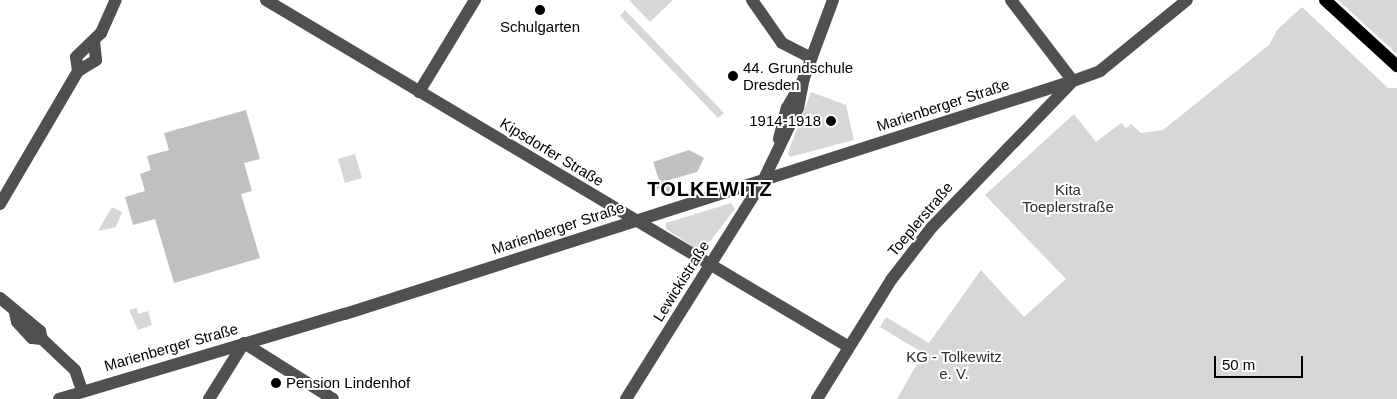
<!DOCTYPE html>
<html>
<head>
<meta charset="utf-8">
<style>
  body { margin:0 }
  #map { position:relative; width:1397px; height:399px; overflow:hidden; background:#fff; font-family:Helvetica,sans-serif }
  div>[style] { position:absolute }
  .green>* { inset:0; background:#d7d7d7 }
  .building>* { inset:0; background:#c0c0c0 }
  .minor>* { height:12px; margin:-6px; padding:0 6px; transform-origin:6px; border-radius:6px; background:#505050 }
  .major>* { height:12px; margin:-6px; padding:0 6px; transform-origin:6px; border-radius:6px; background:#000 }
  .tram>* { height:1px; margin:-0.5px; padding:0 0.5px; transform-origin:0.5px; border-radius:0.5px; background:#000 }
  .dots>* { width:14px; height:14px; translate:-50% -50%; box-sizing:border-box; border:2px solid #fff; border-radius:50% }
  span { translate:-50% -50%; white-space:nowrap; text-align:center; line-height:1.15; -webkit-text-stroke:4px #fff; paint-order:stroke }
  .poi-label { font-size:15px; color:#000 }
  .left { translate:0 -50%; text-align:left }
  .right { translate:-100% -50%; text-align:right }
  .street-label { font-size:15px; color:#000 }
  .park-label { font-size:15px; color:#2e2e2e }
  .district-label { font-size:20px; color:#000; font-weight:700; letter-spacing:1px }
  .scale { position:absolute; left:1214px; top:356px; width:89px; height:22px; box-sizing:border-box; border:2px solid #000; border-top:0; padding-left:6px; font-size:15px; line-height:18px; white-space:nowrap; color:#000; -webkit-text-stroke:4px #fff; paint-order:stroke }
</style>
</head>
<body>
<div id="map">
  <div class="green">
    <div style="clip-path:polygon(629px 0,673px 0,650px 22px)"></div>
    <div style="clip-path:polygon(1338px 0,1397px 0,1397px 54px)"></div>
    <div style="clip-path:polygon(1302px 7px,1388px 88px,1397px 88px,1397px 399px,897px 399px,923px 353px,880px 327px,886px 317px,929px 343px,981px 270px,1024px 317px,1066px 279px,985px 195px,1074px 114px,1096px 142px,1121px 123px,1126px 128px,1131px 124px,1141px 133px,1163px 130px,1269px 45px,1277px 30px)"></div>
    <div style="clip-path:polygon(625px 10px,724px 113px,718px 118px,620px 16px)"></div>
    <div style="clip-path:polygon(811px 92px,846px 105px,854px 140px,790px 157px,788px 153px)"></div>
    <div style="clip-path:polygon(355px 154px,362px 178px,345px 183px,338px 159px)"></div>
    <div style="clip-path:polygon(731px 203px,735px 209px,704px 249px,695px 248px,666px 229px,666px 223px)"></div>
    <div style="clip-path:polygon(112px 207px,122px 212px,116px 227px,98px 231px)"></div>
    <div style="clip-path:polygon(137px 308px,138px 314px,148px 311px,152px 325px,138px 330px,129px 310px)"></div>
  </div>
  <div class="building">
    <div style="clip-path:polygon(246px 110px,260px 159px,244px 163px,252px 191px,241px 194px,260px 258px,174px 283px,155px 219px,133px 225px,125px 197px,145px 191px,140px 174px,151px 170px,147px 156px,169px 150px,164px 133px)"></div>
    <div style="clip-path:polygon(689px 150px,704px 158px,697px 172px,669px 180px,673px 191px,662px 194px,660px 188px,653px 191px,651px 182px,659px 180px,653px 162px)"></div>
  </div>
  <div class="minor">
    <div style="left:266px;top:0;width:678px;rotate:30.76deg"></div>
    <div style="left:752px;top:0;width:52px;rotate:55.1deg"></div>
    <div style="left:782px;top:43px;width:33px;rotate:27deg"></div>
    <div style="left:1011px;top:0;width:102px;rotate:52.6deg"></div>
    <div style="left:78px;top:71px;width:14px;rotate:-98deg"></div>
    <div style="left:76px;top:57px;width:35px;rotate:-44deg"></div>
    <div style="left:101px;top:33px;width:36px;rotate:-66deg"></div>
    <div style="left:78px;top:71px;width:21px;rotate:-31deg"></div>
    <div style="left:96px;top:60px;width:19px;rotate:-96deg"></div>
    <div style="left:419px;top:92px;width:108px;rotate:-58.7deg"></div>
    <div style="left:779px;top:139px;width:32px;rotate:-76deg"></div>
    <div style="left:787px;top:108px;width:34px;rotate:-60deg"></div>
    <div style="left:804px;top:78px;width:83px;rotate:-69.6deg"></div>
    <div style="left:0;top:204px;width:154px;rotate:-59.6deg"></div>
    <div style="left:0;top:298px;width:52px;rotate:39.5deg"></div>
    <div style="left:40px;top:331px;width:8px;rotate:76deg"></div>
    <div style="left:42px;top:339px;width:45px;rotate:43.2deg"></div>
    <div style="left:75px;top:370px;width:21px;rotate:71deg"></div>
    <div style="left:15px;top:313px;width:9px;rotate:77deg"></div>
    <div style="left:17px;top:322px;width:22px;rotate:47deg"></div>
    <div style="left:32px;top:338px;width:10px;rotate:6deg"></div>
    <div style="left:59px;top:399px;width:298px;rotate:-16.6deg"></div>
    <div style="left:345px;top:314px;width:764px;rotate:-17.75deg"></div>
    <div style="left:1073px;top:81px;width:29px;rotate:-20deg"></div>
    <div style="left:1100px;top:71px;width:112px;rotate:-39.2deg"></div>
    <div style="left:209px;top:399px;width:66px;rotate:-58deg"></div>
    <div style="left:244px;top:343px;width:105px;rotate:32.2deg"></div>
    <div style="left:626px;top:399px;width:260px;rotate:-57.9deg"></div>
    <div style="left:764px;top:179px;width:79px;rotate:-64.4deg"></div>
    <div style="left:798px;top:108px;width:31px;rotate:-79deg"></div>
    <div style="left:817px;top:399px;width:140px;rotate:-58.1deg"></div>
    <div style="left:891px;top:280px;width:67px;rotate:-52.3deg"></div>
    <div style="left:932px;top:227px;width:199px;rotate:-46deg"></div>
  </div>
  <div class="major">
    <div style="left:1325px;top:0;width:98px;rotate:42.5deg"></div>
  </div>
  <div class="tram">
    <div style="left:1321px;top:0;width:103px;rotate:42.6deg"></div>
  </div>
  <div class="dots">
    <div style="left:540px;top:10px;background:#000"></div>
    <div style="left:733px;top:76px;background:#000"></div>
    <div style="left:831px;top:121px;background:#000"></div>
    <div style="left:276px;top:383px;background:#000"></div>
  </div>
  <div class="poi-label">
    <span style="left:540px;top:27px">Schulgarten</span>
    <span class="left" style="left:743px;top:76px">44. Grundschule<br>Dresden</span>
    <span class="right" style="left:821px;top:121px">1914-1918</span>
    <span class="left" style="left:286px;top:383px">Pension Lindenhof</span>
  </div>
  <div class="street-label">
    <span style="left:943px;top:105px;rotate:-18deg">Marienberger Straße</span>
    <span style="left:552px;top:152px;rotate:31deg">Kipsdorfer Straße</span>
    <span style="left:920px;top:219px;rotate:-50deg">Toeplerstraße</span>
    <span style="left:558px;top:228px;rotate:-18deg">Marienberger Straße</span>
    <span style="left:681px;top:281px;rotate:-58deg">Lewickistraße</span>
    <span style="left:171px;top:347px;rotate:-16deg">Marienberger Straße</span>
  </div>
  <div class="park-label">
    <span style="left:1068px;top:198px">Kita<br>Toeplerstraße</span>
    <span style="left:954px;top:365px">KG - Tolkewitz<br>e. V.</span>
  </div>
  <div class="district-label">
    <span style="left:710px;top:189px">TOLKEWITZ</span>
  </div>
  <div class="scale">50 m</div>
</div>
</body>
</html>
